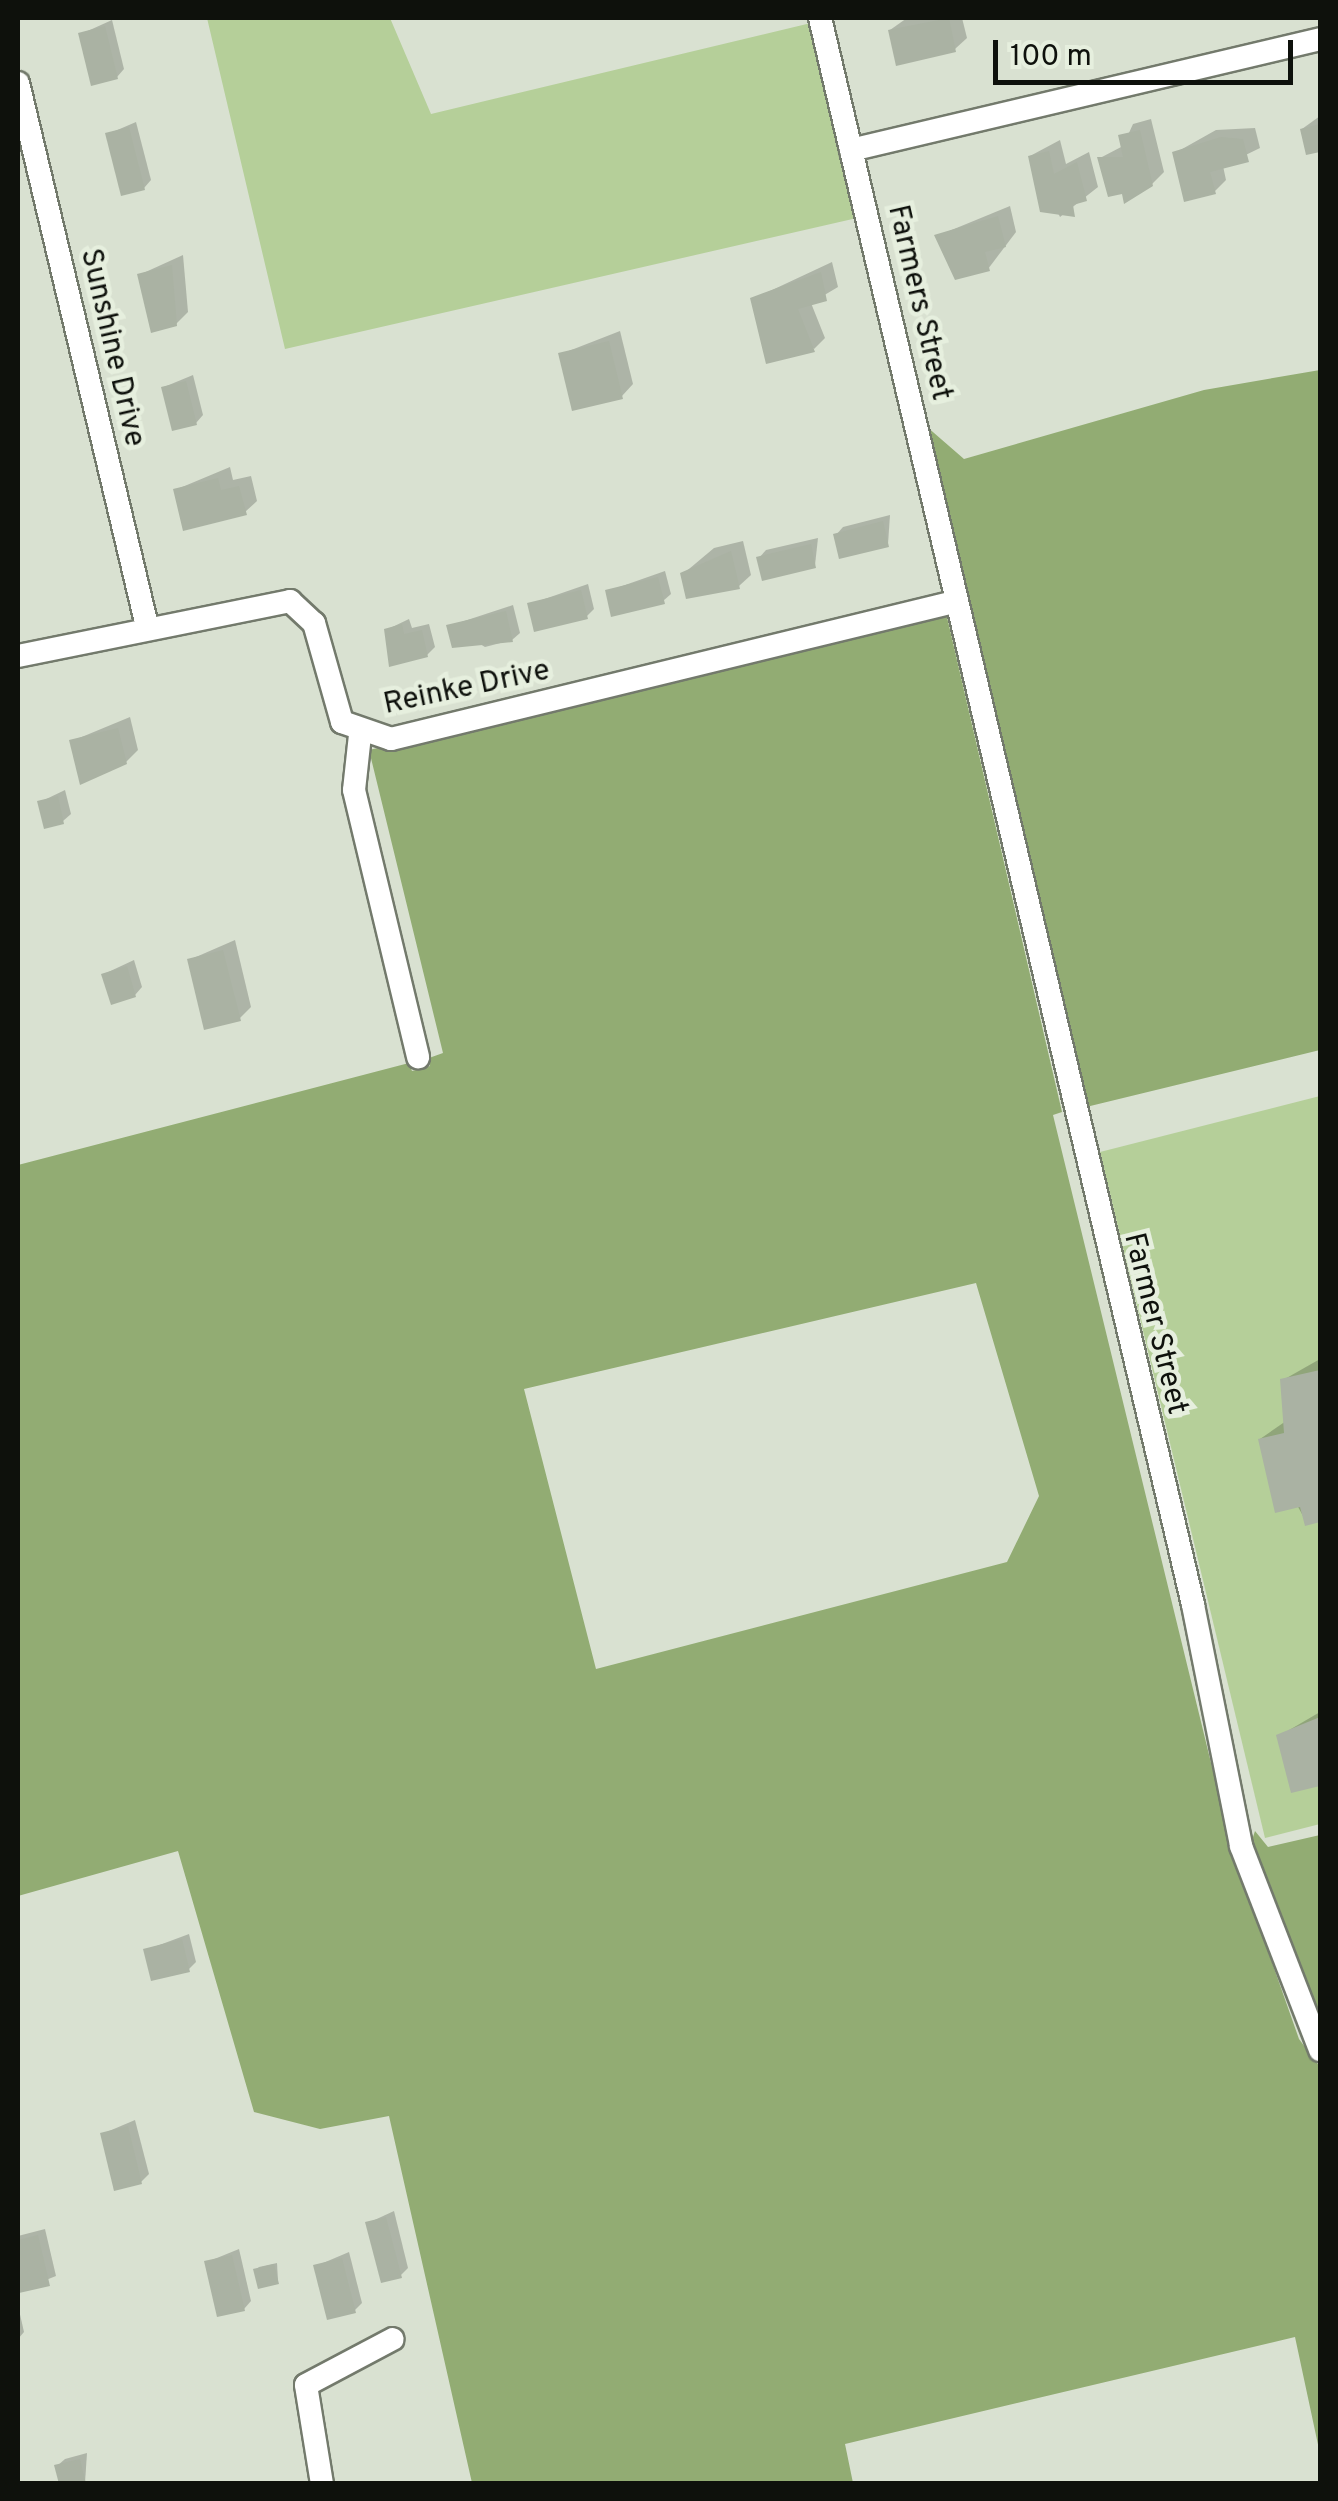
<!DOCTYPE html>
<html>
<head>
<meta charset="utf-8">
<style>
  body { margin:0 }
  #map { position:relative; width:1338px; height:2501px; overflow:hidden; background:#d9e1d1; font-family:Overpass,sans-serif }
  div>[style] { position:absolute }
  .green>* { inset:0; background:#b5cf99 }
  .forest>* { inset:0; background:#92ac73 }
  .shadow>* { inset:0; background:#0003 }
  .building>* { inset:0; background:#aab2a3 }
  .roads { filter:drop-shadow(2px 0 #737a6c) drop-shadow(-2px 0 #737a6c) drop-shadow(0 2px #737a6c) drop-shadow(0 -2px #737a6c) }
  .minor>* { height:22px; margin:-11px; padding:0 11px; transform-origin:11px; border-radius:11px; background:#fff }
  span { translate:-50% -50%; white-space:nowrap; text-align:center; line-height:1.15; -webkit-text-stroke:9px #e6efde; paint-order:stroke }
  .street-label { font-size:30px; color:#0e110c }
  .frame { position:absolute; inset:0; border:20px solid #0e110c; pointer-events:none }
  .scale { position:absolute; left:993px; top:40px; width:300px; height:45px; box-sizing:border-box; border:5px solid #0e110c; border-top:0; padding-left:12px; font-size:30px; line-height:35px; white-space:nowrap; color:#0e110c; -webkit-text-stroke:8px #e6efde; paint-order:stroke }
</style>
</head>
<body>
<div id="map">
  <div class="green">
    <div style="clip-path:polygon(207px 18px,390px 18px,431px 114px,811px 23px,857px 218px,285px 349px)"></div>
    <div style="clip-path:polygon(1320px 1096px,1320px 1824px,1265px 1838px,1100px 1152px)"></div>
  </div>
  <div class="forest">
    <div style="clip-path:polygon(1320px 370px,1320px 1050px,1082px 1108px,926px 426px,964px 459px,1204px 390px)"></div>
    <div style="clip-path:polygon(evenodd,947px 617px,1062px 1112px,1053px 1115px,1232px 1849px,1299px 2039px,1320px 2067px,1320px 2454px,1295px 2337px,845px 2444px,853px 2483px,472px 2483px,389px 2116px,320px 2129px,254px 2112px,178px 1851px,18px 1896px,18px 1165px,409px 1063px,412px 1071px,430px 1066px,429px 1058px,443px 1053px,369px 750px,947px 617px,976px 1283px,1039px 1496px,1007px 1562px,596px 1669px,524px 1389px,976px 1283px)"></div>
    <div style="clip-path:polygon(1255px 1831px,1268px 1847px,1320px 1835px,1320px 2033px,1251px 1843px)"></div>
  </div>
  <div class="shadow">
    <div style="clip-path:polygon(907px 18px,962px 18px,967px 38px,955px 49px,890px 30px)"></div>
    <div style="clip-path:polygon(112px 20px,124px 69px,117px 77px,81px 34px)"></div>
    <div style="clip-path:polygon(1320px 116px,1320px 149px,1308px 152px,1302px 129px)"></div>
    <div style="clip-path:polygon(1151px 119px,1164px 172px,1152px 184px,1100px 158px,1123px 146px,1133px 124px)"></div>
    <div style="clip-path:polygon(136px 122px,151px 180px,144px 188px,108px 134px)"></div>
    <div style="clip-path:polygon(1255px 128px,1260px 148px,1223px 166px,1226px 180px,1214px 192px,1175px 153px,1216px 130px)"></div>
    <div style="clip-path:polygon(1060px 140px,1066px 164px,1089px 152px,1098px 187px,1060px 217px,1030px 156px)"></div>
    <div style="clip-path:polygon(1010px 206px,1016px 232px,988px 269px,937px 236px)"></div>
    <div style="clip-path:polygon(183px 255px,188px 312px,176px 324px,139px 275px)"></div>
    <div style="clip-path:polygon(832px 262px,838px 287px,811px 303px,825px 338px,814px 349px,753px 299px)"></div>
    <div style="clip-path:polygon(620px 331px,633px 384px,622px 396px,561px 354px)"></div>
    <div style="clip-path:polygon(193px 375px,203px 415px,196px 423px,164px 387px)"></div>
    <div style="clip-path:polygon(230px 467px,233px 480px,251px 476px,257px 501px,245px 512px,175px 490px)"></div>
    <div style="clip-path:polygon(890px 515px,888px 544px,836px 535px,843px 527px)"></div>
    <div style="clip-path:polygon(818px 538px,815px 565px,759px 558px,766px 550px)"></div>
    <div style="clip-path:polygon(743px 541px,751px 575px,739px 586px,683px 574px,714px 548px)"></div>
    <div style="clip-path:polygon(665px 571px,671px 594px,663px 601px,608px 591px)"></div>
    <div style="clip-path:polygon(588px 584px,594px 609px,586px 617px,530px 604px)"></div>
    <div style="clip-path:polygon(513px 605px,520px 633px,512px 640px,485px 647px,449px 626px)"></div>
    <div style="clip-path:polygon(409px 619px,412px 628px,429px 624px,435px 647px,427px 655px,386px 630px)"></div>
    <div style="clip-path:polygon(130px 717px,138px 750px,126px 762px,72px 741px)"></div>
    <div style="clip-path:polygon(65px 790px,71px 814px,63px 821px,40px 802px)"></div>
    <div style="clip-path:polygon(235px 940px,251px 1007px,239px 1019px,189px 960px)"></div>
    <div style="clip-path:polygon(134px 960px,142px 987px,135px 995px,104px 974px)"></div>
    <div style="clip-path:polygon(1320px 1359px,1320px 1520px,1307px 1523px,1260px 1439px,1286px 1421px,1283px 1380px)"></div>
    <div style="clip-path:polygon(1320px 1712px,1320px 1784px,1292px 1790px,1279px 1736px)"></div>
    <div style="clip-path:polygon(189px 1934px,196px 1962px,188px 1970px,146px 1950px)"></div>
    <div style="clip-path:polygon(135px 2120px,149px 2174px,141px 2182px,102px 2134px)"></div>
    <div style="clip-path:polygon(394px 2211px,408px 2268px,400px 2276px,368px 2223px)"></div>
    <div style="clip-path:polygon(45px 2229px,56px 2276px,21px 2290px,18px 2236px)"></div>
    <div style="clip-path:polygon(239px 2249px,251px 2301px,244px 2309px,207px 2262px)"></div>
    <div style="clip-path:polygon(349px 2252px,362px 2303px,354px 2311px,316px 2266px)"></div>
    <div style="clip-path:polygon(277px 2263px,278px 2281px,256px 2270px,259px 2267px)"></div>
    <div style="clip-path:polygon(19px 2310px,24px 2332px,18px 2339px,18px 2311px)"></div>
    <div style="clip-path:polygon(87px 2453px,85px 2483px,57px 2466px,65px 2459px)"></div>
  </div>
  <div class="building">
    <div style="clip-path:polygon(949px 18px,956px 52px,896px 66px,888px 30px)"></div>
    <div style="clip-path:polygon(105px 26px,118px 79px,91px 86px,78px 33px)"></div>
    <div style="clip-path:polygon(1320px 124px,1320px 152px,1306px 155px,1300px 129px)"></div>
    <div style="clip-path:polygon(129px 127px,145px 190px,121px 196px,105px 133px)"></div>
    <div style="clip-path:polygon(1140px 130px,1153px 186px,1124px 204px,1122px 194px,1108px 197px,1097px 157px,1123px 157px,1118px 135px)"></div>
    <div style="clip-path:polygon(1221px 137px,1243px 139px,1249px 162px,1210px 172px,1216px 194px,1184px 202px,1172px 152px)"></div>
    <div style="clip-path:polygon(1049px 151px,1054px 174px,1077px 162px,1087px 201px,1073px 205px,1075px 217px,1040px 212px,1028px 156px)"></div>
    <div style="clip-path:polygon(998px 216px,1006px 247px,985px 252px,990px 271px,955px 280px,934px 235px)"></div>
    <div style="clip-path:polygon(172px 265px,177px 326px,151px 333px,137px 274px)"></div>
    <div style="clip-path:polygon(821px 272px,827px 301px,798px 309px,815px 352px,766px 364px,750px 298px)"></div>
    <div style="clip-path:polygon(609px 341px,623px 399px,572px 411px,558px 353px)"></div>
    <div style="clip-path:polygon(186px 381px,197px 425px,172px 431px,161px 387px)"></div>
    <div style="clip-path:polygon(218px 478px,221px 490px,239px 486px,247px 515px,183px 531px,173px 489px)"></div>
    <div style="clip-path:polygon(883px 521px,889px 547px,839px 559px,833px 534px)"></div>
    <div style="clip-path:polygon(811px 544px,816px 568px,762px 581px,756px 557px)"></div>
    <div style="clip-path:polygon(731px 551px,740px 589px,686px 599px,680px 573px)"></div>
    <div style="clip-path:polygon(658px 577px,665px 604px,611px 617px,605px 590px)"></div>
    <div style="clip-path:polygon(581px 590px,588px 619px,534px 632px,527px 603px)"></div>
    <div style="clip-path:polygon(506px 611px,513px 642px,452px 648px,446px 625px)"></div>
    <div style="clip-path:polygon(402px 624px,404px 634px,422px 630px,428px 657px,389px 667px,384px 629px)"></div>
    <div style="clip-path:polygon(118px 728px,127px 764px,80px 785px,69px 740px)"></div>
    <div style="clip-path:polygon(58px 796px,64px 824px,44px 829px,37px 801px)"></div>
    <div style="clip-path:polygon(223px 950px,241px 1021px,204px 1030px,187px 959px)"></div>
    <div style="clip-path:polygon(127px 966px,136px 997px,111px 1005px,101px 974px)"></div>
    <div style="clip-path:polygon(1320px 1370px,1320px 1522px,1305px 1526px,1300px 1507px,1275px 1513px,1258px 1439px,1284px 1433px,1280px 1379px)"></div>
    <div style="clip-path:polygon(1320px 1717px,1320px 1786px,1291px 1793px,1276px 1735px)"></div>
    <div style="clip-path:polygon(182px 1939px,190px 1972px,151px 1981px,143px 1949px)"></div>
    <div style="clip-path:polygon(128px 2126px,142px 2184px,114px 2191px,100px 2133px)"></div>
    <div style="clip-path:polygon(386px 2217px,402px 2278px,381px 2283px,365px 2222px)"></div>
    <div style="clip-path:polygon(38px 2235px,50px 2286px,19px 2293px,18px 2240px)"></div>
    <div style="clip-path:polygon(232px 2255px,245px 2311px,217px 2317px,204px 2261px)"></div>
    <div style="clip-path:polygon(342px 2258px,356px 2313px,327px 2320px,313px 2265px)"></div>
    <div style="clip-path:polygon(274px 2264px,279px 2284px,258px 2289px,253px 2269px)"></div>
    <div style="clip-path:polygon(80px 2459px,86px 2484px,59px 2484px,54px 2465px)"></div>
  </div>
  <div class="roads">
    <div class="minor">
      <div style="left:820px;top:18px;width:1630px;rotate:76.77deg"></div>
      <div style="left:1193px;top:1605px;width:246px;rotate:78.7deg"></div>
      <div style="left:1241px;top:1846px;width:219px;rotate:68.8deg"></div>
      <div style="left:18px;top:83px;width:558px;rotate:76.64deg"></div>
      <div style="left:851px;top:150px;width:482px;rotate:-13.3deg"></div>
      <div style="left:18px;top:656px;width:278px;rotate:-11.4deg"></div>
      <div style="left:290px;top:601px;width:33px;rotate:43deg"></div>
      <div style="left:314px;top:623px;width:103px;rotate:74.2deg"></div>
      <div style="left:342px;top:722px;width:52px;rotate:19.1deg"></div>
      <div style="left:391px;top:739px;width:579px;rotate:-13.68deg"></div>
      <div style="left:360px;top:735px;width:55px;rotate:96.2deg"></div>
      <div style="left:354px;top:790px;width:275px;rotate:76.5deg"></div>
      <div style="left:322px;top:2484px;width:100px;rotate:-99.2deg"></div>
      <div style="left:306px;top:2385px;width:98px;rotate:-27.9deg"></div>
    </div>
  </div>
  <div class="street-label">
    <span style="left:918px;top:303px;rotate:77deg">Farmers Street</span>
    <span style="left:111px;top:348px;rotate:77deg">Sunshine Drive</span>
    <span style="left:467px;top:689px;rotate:-12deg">Reinke Drive</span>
    <span style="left:1154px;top:1324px;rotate:76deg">Farmer Street</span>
  </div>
  <div class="frame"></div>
  <div class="scale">100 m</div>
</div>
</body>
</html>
